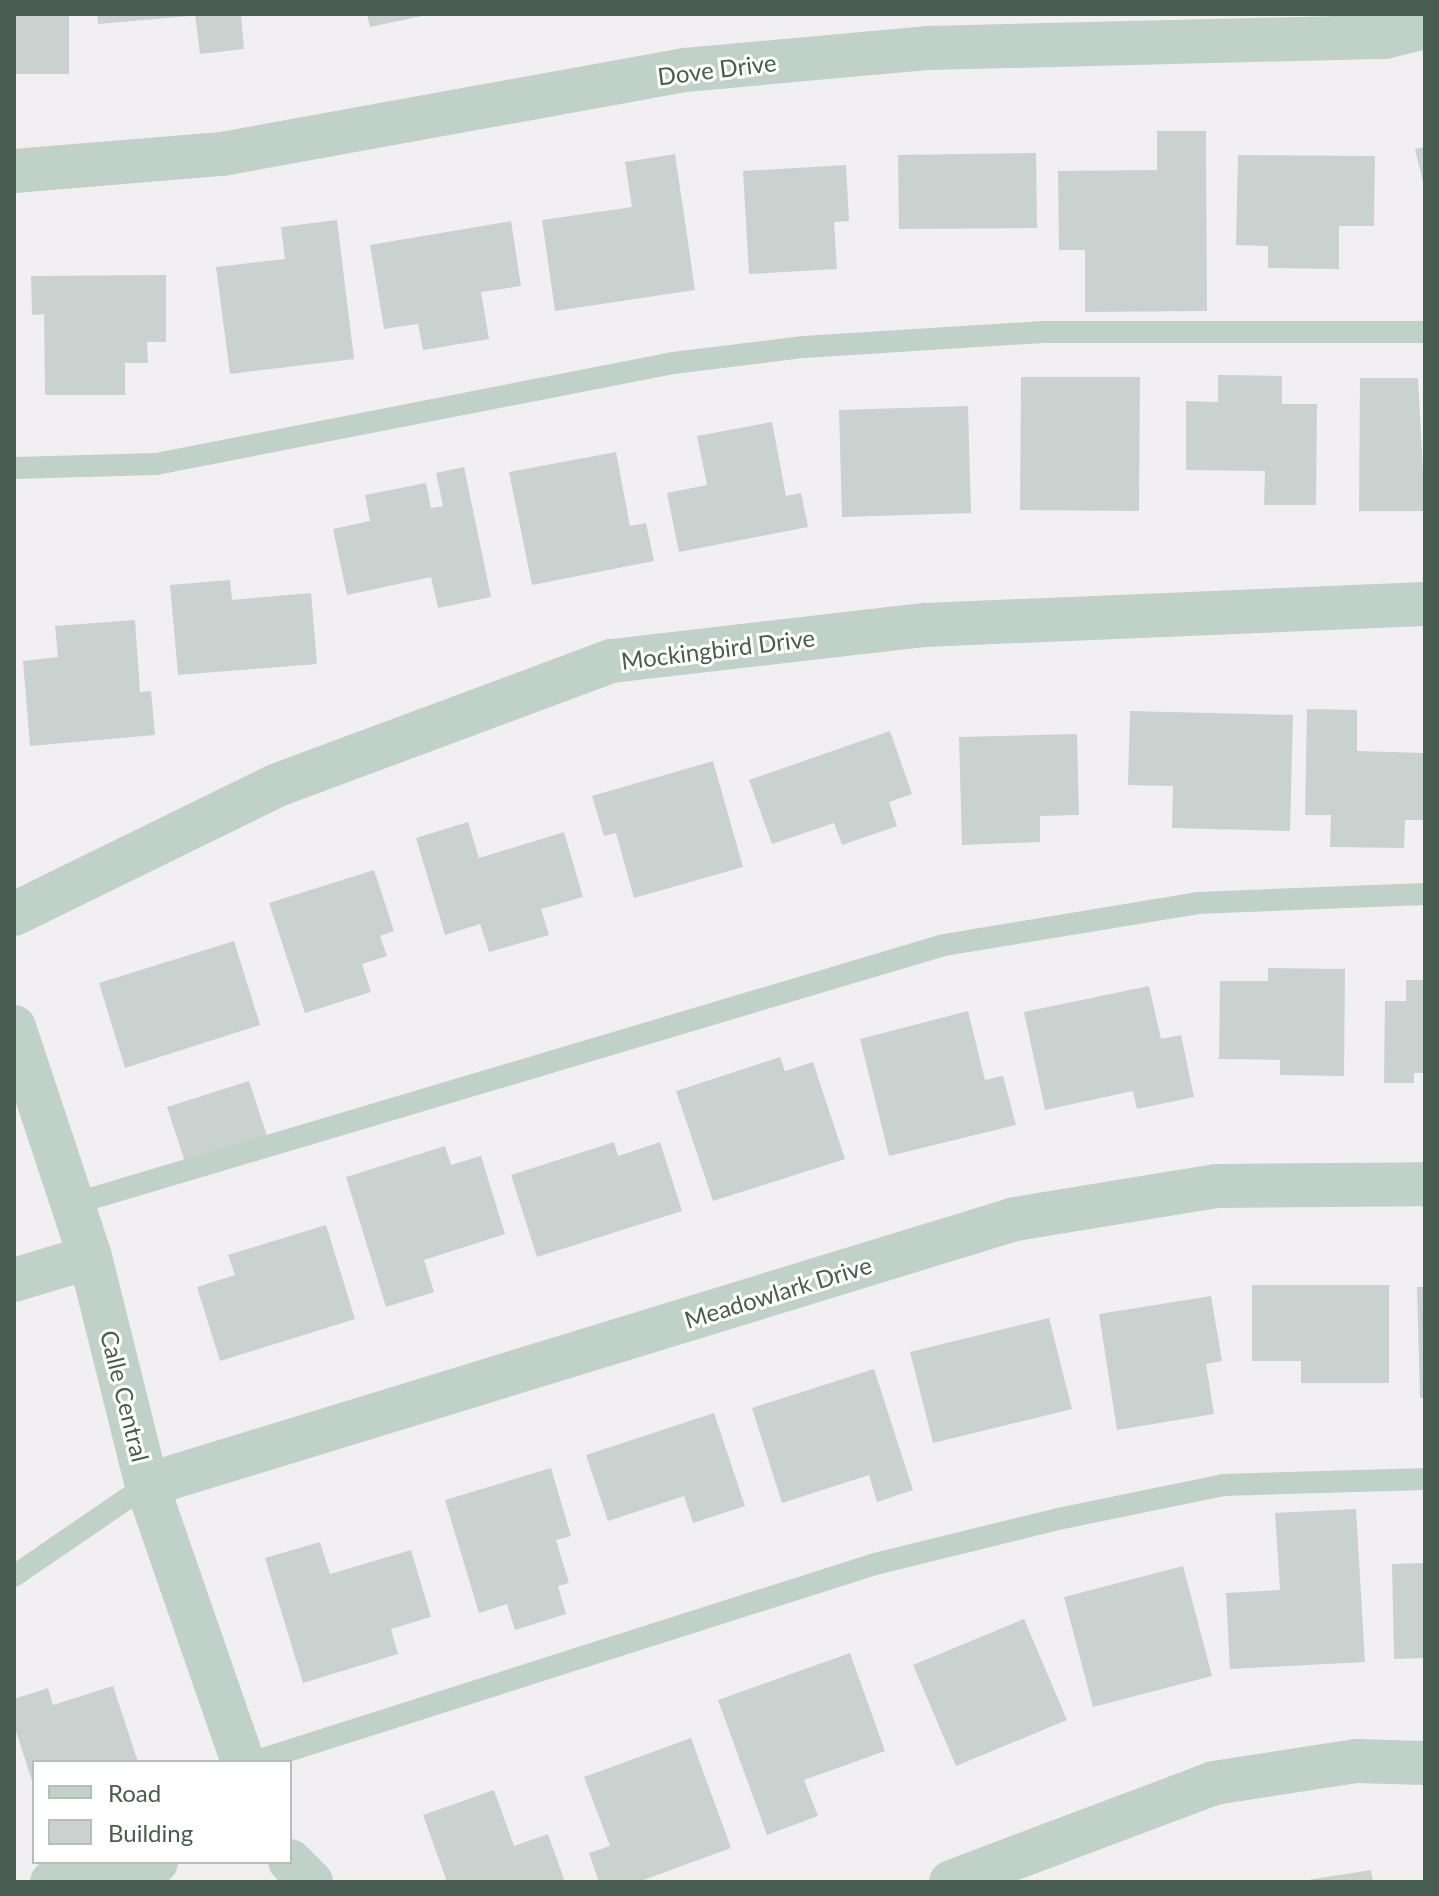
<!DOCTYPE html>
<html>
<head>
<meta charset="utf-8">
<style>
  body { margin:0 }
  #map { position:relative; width:1439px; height:1896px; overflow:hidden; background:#f2eff2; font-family:Lato,sans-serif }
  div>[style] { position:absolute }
  .building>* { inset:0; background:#c9d2cf }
  .lane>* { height:22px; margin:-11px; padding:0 11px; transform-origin:11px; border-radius:11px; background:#c0d1c9 }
  .street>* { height:44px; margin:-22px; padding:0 22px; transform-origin:22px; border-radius:22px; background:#c0d1c9 }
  span { translate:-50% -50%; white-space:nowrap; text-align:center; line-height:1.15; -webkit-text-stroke:6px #fff; paint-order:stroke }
  .street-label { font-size:24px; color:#485c52 }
  .frame { position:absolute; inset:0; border:16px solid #485c52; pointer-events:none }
  .legend { position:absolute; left:32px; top:1760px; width:260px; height:104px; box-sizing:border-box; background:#fff; border:2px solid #b6beba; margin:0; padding:10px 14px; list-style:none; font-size:24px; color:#485c52 }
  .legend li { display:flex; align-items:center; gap:16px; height:40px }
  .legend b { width:40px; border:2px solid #b6beba }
</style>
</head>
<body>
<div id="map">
  <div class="building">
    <div style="clip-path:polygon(14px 14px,69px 14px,69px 74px,14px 74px)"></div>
    <div style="clip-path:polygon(97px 14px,190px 14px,190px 16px,98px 24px)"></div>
    <div style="clip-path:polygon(195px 14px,241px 14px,244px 49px,200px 54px)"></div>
    <div style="clip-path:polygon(367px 14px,427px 14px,427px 15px,370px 27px)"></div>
    <div style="clip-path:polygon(1157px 131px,1206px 131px,1207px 311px,1085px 312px,1085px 250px,1059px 250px,1058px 171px,1157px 170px)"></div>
    <div style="clip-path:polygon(1425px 147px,1425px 186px,1424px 186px,1415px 149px)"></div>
    <div style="clip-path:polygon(1036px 153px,1037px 228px,899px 229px,898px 155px)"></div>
    <div style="clip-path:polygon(675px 154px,695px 290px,555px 311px,542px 220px,632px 207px,625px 162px)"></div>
    <div style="clip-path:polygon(1238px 155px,1375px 156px,1374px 226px,1339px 226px,1339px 269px,1268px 268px,1268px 246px,1236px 245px)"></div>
    <div style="clip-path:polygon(846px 165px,849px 221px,834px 222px,837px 269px,749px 274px,743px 171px)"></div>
    <div style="clip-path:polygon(337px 220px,354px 359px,230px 374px,216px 267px,285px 259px,281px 227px)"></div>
    <div style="clip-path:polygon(511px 221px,521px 286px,481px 292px,489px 339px,423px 350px,418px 324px,384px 329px,370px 245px)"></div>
    <div style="clip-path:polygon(166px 275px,166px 342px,147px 342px,148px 363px,125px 363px,125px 395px,45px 395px,44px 314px,32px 315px,31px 276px)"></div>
    <div style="clip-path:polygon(1218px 375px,1282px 376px,1282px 404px,1317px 404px,1316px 505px,1264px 505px,1265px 471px,1186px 470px,1186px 401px,1218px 402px)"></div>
    <div style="clip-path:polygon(1021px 377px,1140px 377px,1139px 511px,1020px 510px)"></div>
    <div style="clip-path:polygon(1360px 378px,1418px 378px,1425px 511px,1359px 511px)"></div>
    <div style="clip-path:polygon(968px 406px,971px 513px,842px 517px,839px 410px)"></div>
    <div style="clip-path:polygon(772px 422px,786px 496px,801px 493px,808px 527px,679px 552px,667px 493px,707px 485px,697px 436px)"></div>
    <div style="clip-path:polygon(616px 452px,630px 526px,646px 523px,654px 561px,532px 585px,509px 472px)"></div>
    <div style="clip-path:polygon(464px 467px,491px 597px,438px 608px,431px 577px,347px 595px,333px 529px,370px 521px,365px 495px,426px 483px,431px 508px,443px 506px,436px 473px)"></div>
    <div style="clip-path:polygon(230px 580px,232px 600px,311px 593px,317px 664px,178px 675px,170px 585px)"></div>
    <div style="clip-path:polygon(135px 620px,140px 692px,151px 691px,155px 735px,30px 746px,23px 661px,58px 657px,55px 626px)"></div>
    <div style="clip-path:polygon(1307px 709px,1357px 710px,1357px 751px,1425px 753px,1425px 820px,1405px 820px,1404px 848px,1330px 847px,1331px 815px,1305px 815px)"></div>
    <div style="clip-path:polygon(1130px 711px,1293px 715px,1290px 831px,1172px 828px,1173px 786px,1128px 785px)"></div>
    <div style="clip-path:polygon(890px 731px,912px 794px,889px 802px,897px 826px,842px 845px,834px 823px,772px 844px,749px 780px)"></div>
    <div style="clip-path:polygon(1077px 734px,1079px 815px,1040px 816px,1040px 842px,962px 845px,959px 737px)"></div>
    <div style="clip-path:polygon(713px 761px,743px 867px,634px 898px,616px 833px,604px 836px,592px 796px)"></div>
    <div style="clip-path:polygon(468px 822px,479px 858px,564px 832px,583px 897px,541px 909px,549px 935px,489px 952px,480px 924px,445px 935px,416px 838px)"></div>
    <div style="clip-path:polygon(374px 870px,394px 931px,380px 936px,387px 956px,362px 964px,371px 992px,305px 1013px,269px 903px)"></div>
    <div style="clip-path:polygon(234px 941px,260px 1025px,125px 1068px,99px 983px)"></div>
    <div style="clip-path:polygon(1268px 968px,1345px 969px,1344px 1076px,1280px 1075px,1280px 1060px,1219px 1059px,1220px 981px,1268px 981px)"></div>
    <div style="clip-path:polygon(1406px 980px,1425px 980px,1425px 1073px,1414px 1073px,1414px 1083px,1384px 1083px,1385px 1001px,1406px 1001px)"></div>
    <div style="clip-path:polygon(1149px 986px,1161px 1039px,1181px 1035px,1194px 1097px,1137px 1109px,1133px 1091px,1045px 1110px,1024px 1012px)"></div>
    <div style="clip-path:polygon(968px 1011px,985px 1080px,1003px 1076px,1016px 1125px,889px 1156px,860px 1039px)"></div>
    <div style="clip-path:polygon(780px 1057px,785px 1071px,813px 1062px,845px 1159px,713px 1201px,676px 1091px)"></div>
    <div style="clip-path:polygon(249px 1081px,269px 1142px,187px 1168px,167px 1107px)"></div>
    <div style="clip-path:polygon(614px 1142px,618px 1156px,660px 1142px,682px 1211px,537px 1257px,511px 1175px)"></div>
    <div style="clip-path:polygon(445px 1146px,451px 1165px,481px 1156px,505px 1234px,424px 1260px,434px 1292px,386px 1307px,346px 1177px)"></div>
    <div style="clip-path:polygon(326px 1225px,355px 1319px,220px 1361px,197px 1287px,235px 1275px,228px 1255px)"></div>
    <div style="clip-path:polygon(1252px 1285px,1389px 1285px,1389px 1383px,1301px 1383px,1301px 1361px,1252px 1361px)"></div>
    <div style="clip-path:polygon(1417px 1287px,1425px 1287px,1425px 1398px,1420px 1398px)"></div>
    <div style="clip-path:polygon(1211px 1296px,1222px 1361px,1206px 1364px,1214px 1414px,1117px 1430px,1099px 1314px)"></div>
    <div style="clip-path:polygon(1049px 1318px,1072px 1409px,933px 1443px,910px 1352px)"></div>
    <div style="clip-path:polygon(874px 1369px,913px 1490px,877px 1502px,869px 1475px,782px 1503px,752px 1408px)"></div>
    <div style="clip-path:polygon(714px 1413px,745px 1506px,693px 1523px,684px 1496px,608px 1521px,586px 1455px)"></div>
    <div style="clip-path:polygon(551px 1468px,571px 1536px,556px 1540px,569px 1583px,558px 1586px,566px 1614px,515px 1630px,507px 1604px,479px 1613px,445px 1500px)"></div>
    <div style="clip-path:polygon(1356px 1509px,1365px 1662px,1230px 1669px,1226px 1593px,1280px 1590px,1275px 1513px)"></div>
    <div style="clip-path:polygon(320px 1542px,330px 1574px,411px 1550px,431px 1617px,391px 1629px,398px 1654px,303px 1683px,265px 1558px)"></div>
    <div style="clip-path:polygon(1425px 1563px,1425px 1658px,1394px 1659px,1392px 1564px)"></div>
    <div style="clip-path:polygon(1183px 1566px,1212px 1676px,1093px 1707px,1064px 1597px)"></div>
    <div style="clip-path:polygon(1024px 1619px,1067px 1720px,956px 1766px,913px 1665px)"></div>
    <div style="clip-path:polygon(850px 1653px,885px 1751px,804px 1780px,818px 1816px,767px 1835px,718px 1700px)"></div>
    <div style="clip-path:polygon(113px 1686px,138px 1762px,34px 1762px,33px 1784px,14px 1725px,14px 1699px,48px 1688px,53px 1705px)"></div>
    <div style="clip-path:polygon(691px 1738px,731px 1848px,638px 1882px,599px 1882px,589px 1853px,610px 1846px,584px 1777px)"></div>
    <div style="clip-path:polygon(494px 1790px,514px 1846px,548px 1834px,565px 1882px,447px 1882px,423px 1815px)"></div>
    <div style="clip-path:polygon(1371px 1870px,1373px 1882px,1308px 1882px,1308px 1880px)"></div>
  </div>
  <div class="lane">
    <div style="left:14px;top:468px;width:142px;rotate:-1.6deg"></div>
    <div style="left:156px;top:464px;width:527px;rotate:-11.05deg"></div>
    <div style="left:673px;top:363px;width:132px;rotate:-7deg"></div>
    <div style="left:804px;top:347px;width:240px;rotate:-3.6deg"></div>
    <div style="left:1044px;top:332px;width:381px"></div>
    <div style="left:73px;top:1204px;width:909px;rotate:-16.56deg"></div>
    <div style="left:944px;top:945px;width:257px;rotate:-9.4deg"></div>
    <div style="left:1198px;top:903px;width:227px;rotate:-2.3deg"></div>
    <div style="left:14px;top:1576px;width:161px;rotate:-34.4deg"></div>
    <div style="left:253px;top:1762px;width:653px;rotate:-17.66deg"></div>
    <div style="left:875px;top:1564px;width:188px;rotate:-13.8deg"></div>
    <div style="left:1058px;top:1519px;width:168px;rotate:-11.6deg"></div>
    <div style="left:1223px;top:1485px;width:202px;rotate:-1.7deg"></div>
  </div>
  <div class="street">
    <div style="left:14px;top:171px;width:209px;rotate:-4.7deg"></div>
    <div style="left:222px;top:154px;width:471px;rotate:-10.3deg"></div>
    <div style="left:685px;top:70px;width:245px;rotate:-5.2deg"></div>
    <div style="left:929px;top:48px;width:456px;rotate:-1.4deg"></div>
    <div style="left:1385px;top:37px;width:41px;rotate:-14deg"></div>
    <div style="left:14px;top:914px;width:291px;rotate:-26.1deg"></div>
    <div style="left:275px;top:786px;width:359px;rotate:-20.4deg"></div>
    <div style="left:612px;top:661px;width:315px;rotate:-6.6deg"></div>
    <div style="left:925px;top:625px;width:500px;rotate:-2.41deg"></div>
    <div style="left:14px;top:1027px;width:242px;rotate:71.7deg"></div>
    <div style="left:90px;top:1257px;width:235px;rotate:76deg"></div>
    <div style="left:147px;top:1485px;width:293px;rotate:70.9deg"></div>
    <div style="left:14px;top:1280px;width:79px;rotate:-16.8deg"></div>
    <div style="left:147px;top:1485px;width:908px;rotate:-17.04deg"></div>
    <div style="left:1015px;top:1219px;width:204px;rotate:-9.3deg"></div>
    <div style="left:1216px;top:1186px;width:209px;rotate:-0.5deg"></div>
    <div style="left:290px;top:1861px;width:30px;rotate:45deg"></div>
    <div style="left:52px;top:1882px;width:106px;rotate:-10.9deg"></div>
    <div style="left:951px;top:1882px;width:281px;rotate:-20.6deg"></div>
    <div style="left:1214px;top:1783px;width:144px;rotate:-8.8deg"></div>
    <div style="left:1356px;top:1761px;width:69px;rotate:1.7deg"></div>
  </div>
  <div class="street-label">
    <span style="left:717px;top:69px;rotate:-7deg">Dove Drive</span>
    <span style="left:718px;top:649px;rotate:-7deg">Mockingbird Drive</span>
    <span style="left:778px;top:1292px;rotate:-17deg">Meadowlark Drive</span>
    <span style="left:125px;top:1396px;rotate:76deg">Calle Central</span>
  </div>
  <div class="frame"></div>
  <ul class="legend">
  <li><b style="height:10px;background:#c0d1c9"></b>Road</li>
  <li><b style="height:22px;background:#c9d2cf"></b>Building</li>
  </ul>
</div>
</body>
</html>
